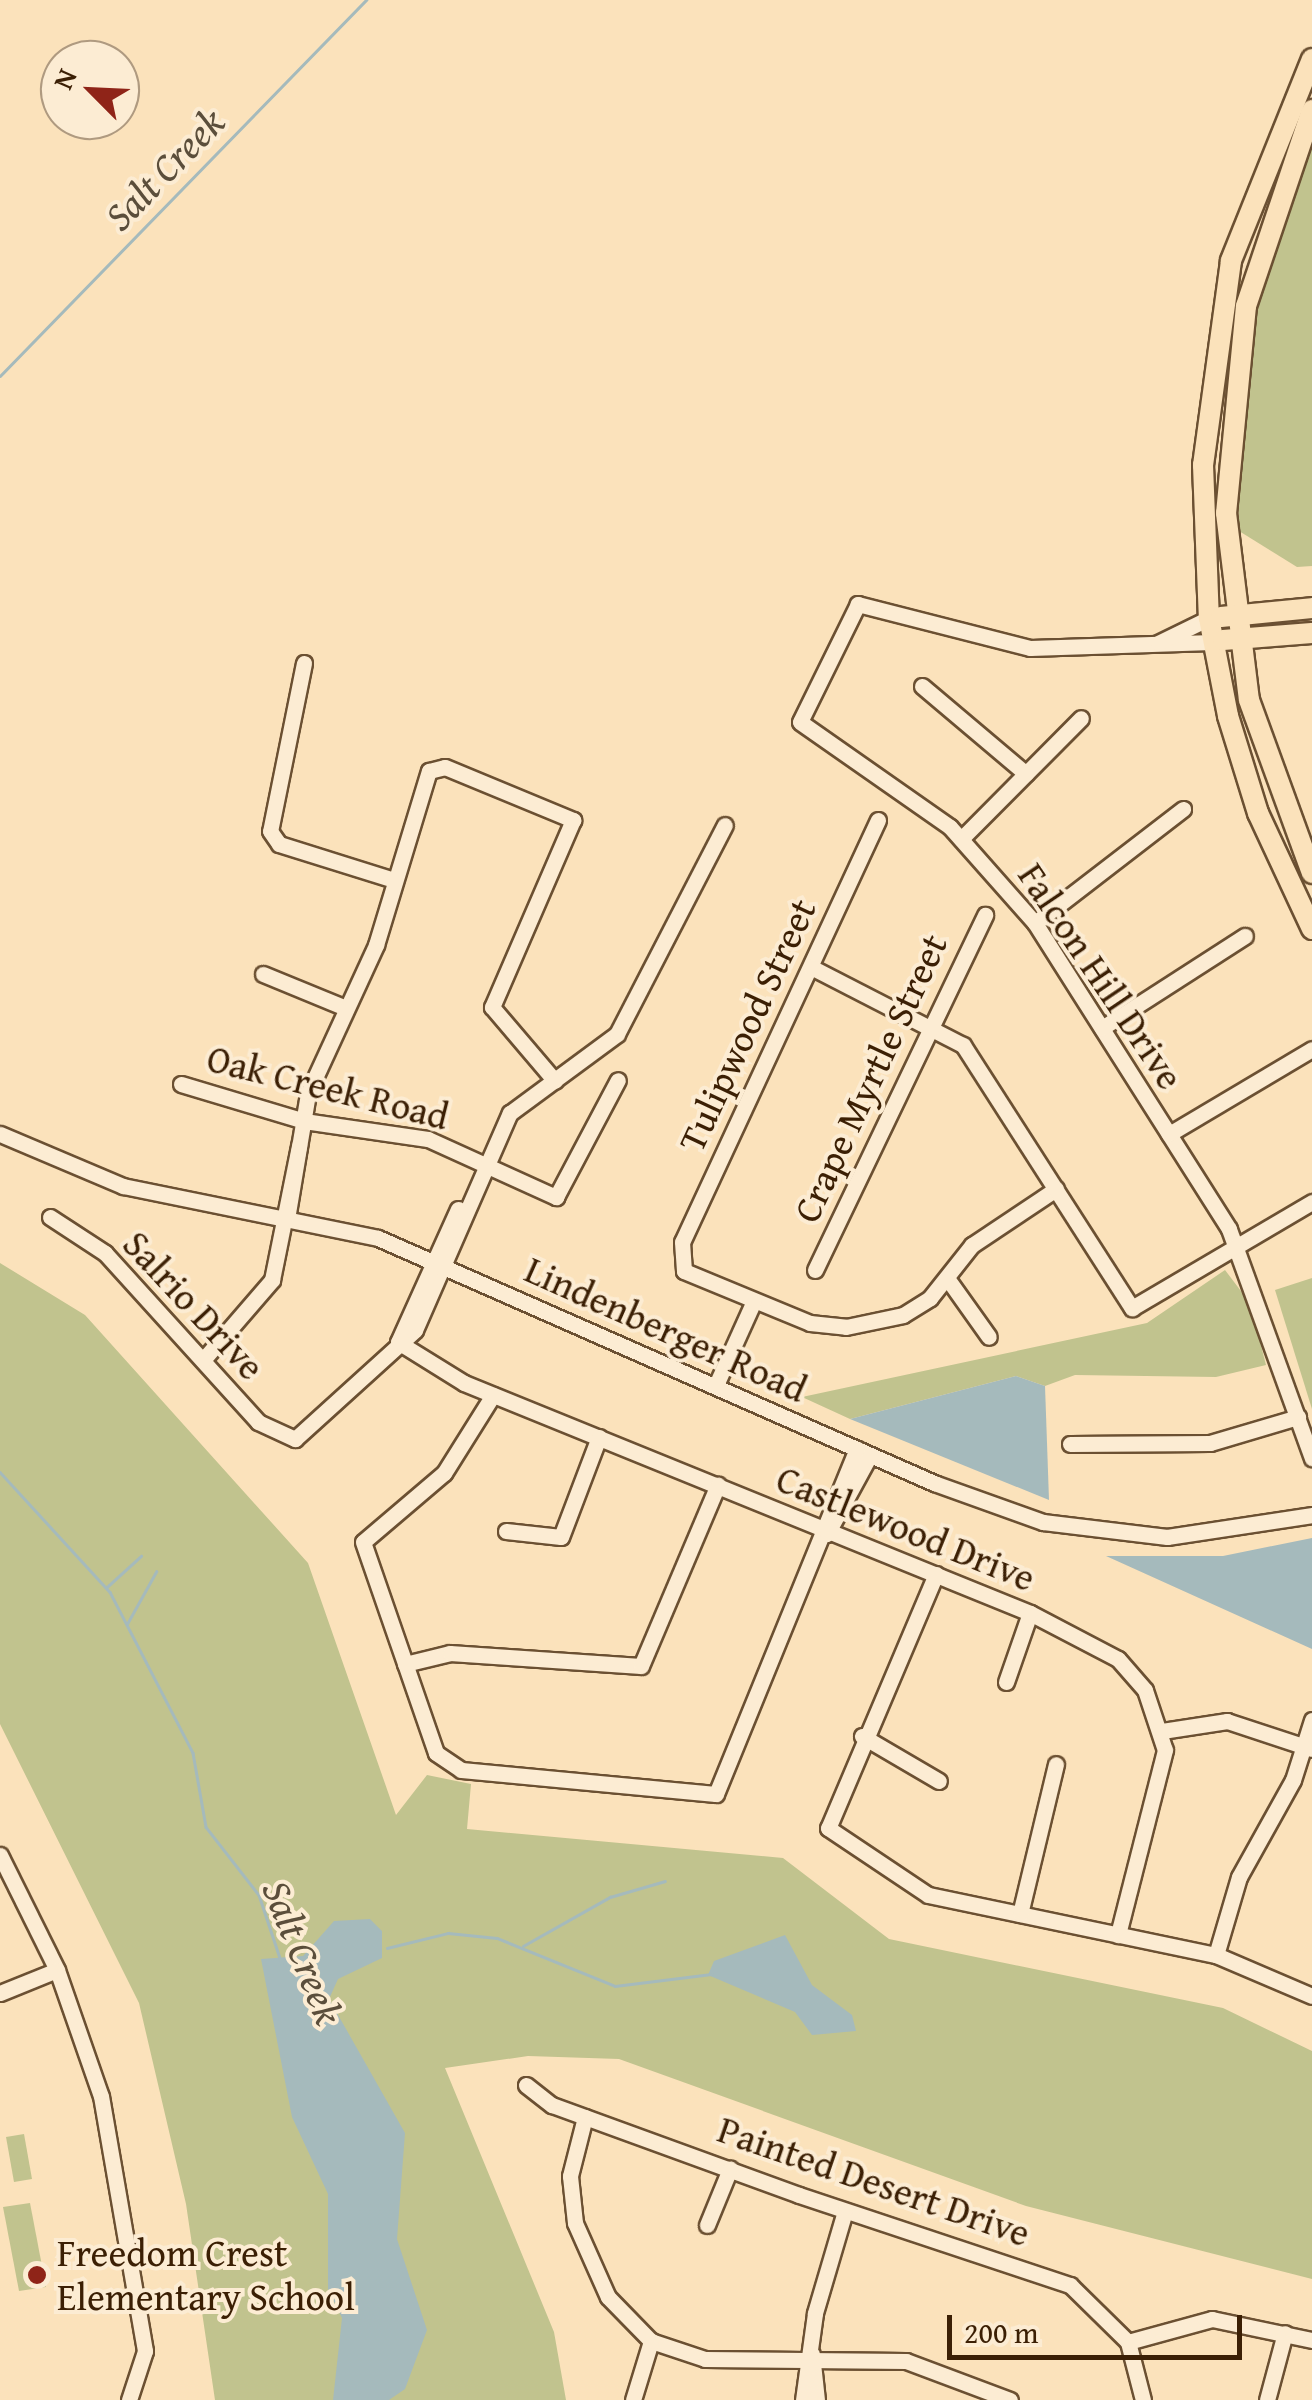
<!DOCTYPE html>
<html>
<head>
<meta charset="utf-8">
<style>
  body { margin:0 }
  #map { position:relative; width:1312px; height:2400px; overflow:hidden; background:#fbe2bb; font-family:"Gentium Book Plus",serif }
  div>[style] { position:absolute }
  .green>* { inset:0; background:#c1c38e }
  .water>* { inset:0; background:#a5babc }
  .stream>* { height:2.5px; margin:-1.25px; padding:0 1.25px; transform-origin:1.25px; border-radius:1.25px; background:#a5babc }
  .roads { filter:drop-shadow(2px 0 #6b5032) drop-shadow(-2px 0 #6b5032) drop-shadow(0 2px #6b5032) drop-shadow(0 -2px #6b5032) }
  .minor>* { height:15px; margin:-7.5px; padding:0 7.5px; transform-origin:7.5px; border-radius:7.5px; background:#fcecd3 }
  .major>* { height:20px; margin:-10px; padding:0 10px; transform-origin:10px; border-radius:10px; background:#fbe2bb }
  .dots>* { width:28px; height:28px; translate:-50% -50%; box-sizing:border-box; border:5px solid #fcecd3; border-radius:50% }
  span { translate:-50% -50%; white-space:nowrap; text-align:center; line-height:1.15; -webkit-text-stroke:8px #fcecd3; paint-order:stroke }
  .street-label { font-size:38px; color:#3b1f04 }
  .poi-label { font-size:38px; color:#3b1f04 }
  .left { translate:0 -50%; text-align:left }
  .water-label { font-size:40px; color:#5b4e3b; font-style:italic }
  .north { position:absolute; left:40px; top:40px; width:100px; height:100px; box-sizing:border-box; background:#fcecd3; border:2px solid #af9a80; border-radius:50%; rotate:294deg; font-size:28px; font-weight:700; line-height:40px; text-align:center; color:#3b1f04 }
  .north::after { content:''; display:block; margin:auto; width:35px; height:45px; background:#8f2418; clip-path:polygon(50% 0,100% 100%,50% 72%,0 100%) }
  .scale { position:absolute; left:947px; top:2315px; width:295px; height:45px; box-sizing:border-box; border:5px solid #3b1f04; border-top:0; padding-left:12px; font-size:30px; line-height:35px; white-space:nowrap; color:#3b1f04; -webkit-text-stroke:8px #fcecd3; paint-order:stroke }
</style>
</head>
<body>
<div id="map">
  <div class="green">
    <div style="clip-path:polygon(1312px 142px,1312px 566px,1297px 567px,1239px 531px,1237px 473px,1258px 304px)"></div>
    <div style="clip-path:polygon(0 1263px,85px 1315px,308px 1563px,396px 1815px,427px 1775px,471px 1784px,467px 1829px,783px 1858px,889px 1939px,1223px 2008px,1312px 2051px,1312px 2279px,1026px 2206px,619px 2059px,528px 2056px,445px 2068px,554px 2332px,566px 2400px,215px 2400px,186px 2204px,139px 2003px,0 1724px)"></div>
    <div style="clip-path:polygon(1225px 1270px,1250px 1303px,1266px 1365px,1216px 1377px,1075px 1375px,1045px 1386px,1016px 1376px,850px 1419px,802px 1397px,1147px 1323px)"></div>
    <div style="clip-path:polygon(1312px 1278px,1312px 1409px,1275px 1290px)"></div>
    <div style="clip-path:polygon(24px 2134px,32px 2179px,14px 2182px,6px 2137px)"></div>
    <div style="clip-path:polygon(30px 2203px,46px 2287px,19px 2291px,3px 2207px)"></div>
  </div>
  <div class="water">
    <div style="clip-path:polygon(1016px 1376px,1045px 1386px,1049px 1500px,850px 1419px)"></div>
    <div style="clip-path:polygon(1312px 1538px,1312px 1649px,1106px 1556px,1223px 1556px)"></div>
    <div style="clip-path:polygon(370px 1919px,382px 1931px,382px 1958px,338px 1979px,329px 1999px,405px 2133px,397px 2239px,427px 2330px,405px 2389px,389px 2400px,333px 2400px,342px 2318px,328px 2289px,328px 2194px,292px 2117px,261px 1959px,303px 1956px,334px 1921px)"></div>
    <div style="clip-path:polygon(785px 1935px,812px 1985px,852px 2015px,856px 2031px,812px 2035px,795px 2012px,708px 1975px,714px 1961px)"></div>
  </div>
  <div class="stream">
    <div style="left:0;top:376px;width:525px;rotate:-45.77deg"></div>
    <div style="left:0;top:1472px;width:163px;rotate:47.5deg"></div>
    <div style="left:110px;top:1592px;width:181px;rotate:62.7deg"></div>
    <div style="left:193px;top:1753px;width:75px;rotate:80deg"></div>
    <div style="left:206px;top:1827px;width:86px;rotate:52.1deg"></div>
    <div style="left:259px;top:1895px;width:73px;rotate:71.6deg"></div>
    <div style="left:107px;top:1587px;width:46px;rotate:-42.4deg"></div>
    <div style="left:127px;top:1624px;width:60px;rotate:-60.9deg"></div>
    <div style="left:523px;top:1946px;width:100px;rotate:-29.4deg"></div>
    <div style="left:610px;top:1897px;width:57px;rotate:-16.2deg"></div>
    <div style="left:387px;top:1948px;width:63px;rotate:-13.8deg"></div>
    <div style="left:448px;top:1933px;width:49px;rotate:5.8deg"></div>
    <div style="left:497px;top:1938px;width:127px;rotate:22.1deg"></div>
    <div style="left:615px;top:1986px;width:97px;rotate:-7.1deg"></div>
  </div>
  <div class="roads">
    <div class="minor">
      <div style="left:1212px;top:642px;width:182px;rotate:178.1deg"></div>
      <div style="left:1030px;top:648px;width:178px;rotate:-165.7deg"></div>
      <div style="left:858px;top:604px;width:131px;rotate:116.2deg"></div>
      <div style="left:800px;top:722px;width:183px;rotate:35deg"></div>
      <div style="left:950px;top:827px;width:128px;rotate:48.5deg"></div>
      <div style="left:1035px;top:923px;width:362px;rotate:57.6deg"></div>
      <div style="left:1229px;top:1229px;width:244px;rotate:70.1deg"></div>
      <div style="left:1158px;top:643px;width:57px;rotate:-26.1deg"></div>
      <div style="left:304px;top:663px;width:171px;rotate:101.4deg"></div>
      <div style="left:270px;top:831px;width:16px;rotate:55deg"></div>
      <div style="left:279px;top:844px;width:121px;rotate:17.4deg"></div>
      <div style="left:922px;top:686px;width:136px;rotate:40.2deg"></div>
      <div style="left:878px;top:820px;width:465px;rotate:114.9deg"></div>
      <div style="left:682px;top:1242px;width:29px;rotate:86deg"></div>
      <div style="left:684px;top:1271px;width:136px;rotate:22.4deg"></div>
      <div style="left:810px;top:1323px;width:36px;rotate:6deg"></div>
      <div style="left:846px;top:1327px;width:58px;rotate:-11.9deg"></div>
      <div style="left:903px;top:1315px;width:32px;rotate:-32deg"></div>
      <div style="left:930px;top:1298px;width:68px;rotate:-51.6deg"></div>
      <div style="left:972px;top:1245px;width:101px;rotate:-33.7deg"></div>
      <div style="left:961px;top:839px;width:170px;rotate:-45.2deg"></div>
      <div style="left:1035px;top:923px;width:187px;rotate:-37.6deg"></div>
      <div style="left:811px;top:967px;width:171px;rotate:27.2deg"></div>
      <div style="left:963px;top:1045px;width:313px;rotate:57.3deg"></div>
      <div style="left:1132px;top:1308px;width:209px;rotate:-30.5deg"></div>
      <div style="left:263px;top:974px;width:84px;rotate:22.3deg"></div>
      <div style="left:1102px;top:1028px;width:170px;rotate:-32.8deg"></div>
      <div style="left:181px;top:1084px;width:128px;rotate:16.7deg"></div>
      <div style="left:304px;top:1121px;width:125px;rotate:8.3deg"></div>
      <div style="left:428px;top:1139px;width:141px;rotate:24.4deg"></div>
      <div style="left:556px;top:1197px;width:132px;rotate:-62.1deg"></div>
      <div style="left:0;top:1134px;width:134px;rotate:22.9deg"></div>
      <div style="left:123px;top:1186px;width:260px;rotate:11.5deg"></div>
      <div style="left:378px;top:1238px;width:608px;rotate:23.78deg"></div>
      <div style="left:934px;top:1483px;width:116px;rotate:19.7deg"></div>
      <div style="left:1043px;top:1522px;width:125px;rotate:6.9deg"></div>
      <div style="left:1167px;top:1537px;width:147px;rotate:-8.6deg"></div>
      <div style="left:1169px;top:1134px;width:166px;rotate:-30.7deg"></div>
      <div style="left:288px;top:1213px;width:122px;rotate:-80.5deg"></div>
      <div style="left:308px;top:1093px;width:163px;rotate:-65.3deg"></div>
      <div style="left:376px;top:945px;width:182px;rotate:-73.1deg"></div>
      <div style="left:429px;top:771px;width:16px;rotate:-14deg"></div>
      <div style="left:445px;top:767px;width:139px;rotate:22.5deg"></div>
      <div style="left:573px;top:820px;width:204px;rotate:113.4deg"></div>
      <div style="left:492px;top:1007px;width:97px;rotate:49.6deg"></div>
      <div style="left:50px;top:1217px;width:66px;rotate:33.2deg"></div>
      <div style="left:105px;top:1253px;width:228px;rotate:47.8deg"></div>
      <div style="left:258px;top:1422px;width:41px;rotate:24.7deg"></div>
      <div style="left:295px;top:1439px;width:162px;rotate:-42.2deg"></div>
      <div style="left:415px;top:1330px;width:237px;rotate:-66.4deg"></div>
      <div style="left:510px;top:1113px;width:133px;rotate:-36.4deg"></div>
      <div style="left:617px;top:1034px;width:235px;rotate:-62.7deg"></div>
      <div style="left:815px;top:1270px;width:394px;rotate:-64.4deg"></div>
      <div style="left:947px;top:1278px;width:72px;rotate:54.6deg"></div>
      <div style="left:398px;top:1342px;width:78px;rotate:31.8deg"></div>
      <div style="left:464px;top:1383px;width:611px;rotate:22.11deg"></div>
      <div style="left:1030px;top:1613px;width:99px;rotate:27.6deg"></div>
      <div style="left:1118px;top:1659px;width:41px;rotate:48.9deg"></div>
      <div style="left:1145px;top:1690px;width:63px;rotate:71.6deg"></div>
      <div style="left:1165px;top:1750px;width:191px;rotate:104.3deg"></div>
      <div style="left:398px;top:1342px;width:146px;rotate:-65.7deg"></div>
      <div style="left:203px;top:1360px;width:106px;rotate:-49.2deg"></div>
      <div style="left:272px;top:1280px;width:137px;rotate:-78.6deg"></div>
      <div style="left:716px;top:1385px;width:90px;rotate:-65.7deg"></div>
      <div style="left:493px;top:1395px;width:92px;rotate:122.1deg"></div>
      <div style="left:444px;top:1473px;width:106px;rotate:139.6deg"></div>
      <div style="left:363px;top:1542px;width:223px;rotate:70.9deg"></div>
      <div style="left:436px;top:1753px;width:30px;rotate:34deg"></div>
      <div style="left:461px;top:1770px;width:256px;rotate:5.4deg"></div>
      <div style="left:716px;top:1794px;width:373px;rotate:-67.8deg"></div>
      <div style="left:1070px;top:1444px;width:140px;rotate:-0.4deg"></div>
      <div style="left:1210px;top:1443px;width:92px;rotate:-16.5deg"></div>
      <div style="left:506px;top:1531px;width:55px;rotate:6.2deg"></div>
      <div style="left:561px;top:1537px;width:107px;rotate:-69.2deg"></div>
      <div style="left:827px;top:1534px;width:90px;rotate:-61.4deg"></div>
      <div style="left:936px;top:1574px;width:276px;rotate:113deg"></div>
      <div style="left:828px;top:1828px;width:120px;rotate:33.8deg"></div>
      <div style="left:928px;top:1895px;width:294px;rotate:11.8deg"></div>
      <div style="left:1216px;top:1955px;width:104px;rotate:23.1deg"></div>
      <div style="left:405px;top:1664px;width:46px;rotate:-13.7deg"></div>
      <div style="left:450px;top:1653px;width:191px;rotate:3.9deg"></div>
      <div style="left:641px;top:1666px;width:197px;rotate:-67deg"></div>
      <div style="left:1006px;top:1682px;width:73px;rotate:-70.8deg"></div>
      <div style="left:1162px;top:1731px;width:66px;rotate:-8.7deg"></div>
      <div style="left:1227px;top:1721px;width:89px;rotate:18.2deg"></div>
      <div style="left:862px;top:1736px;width:89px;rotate:30.3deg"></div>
      <div style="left:0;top:1855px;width:128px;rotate:63.6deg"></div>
      <div style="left:57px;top:1970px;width:133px;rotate:70.8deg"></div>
      <div style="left:101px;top:2096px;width:259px;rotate:80.2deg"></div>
      <div style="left:145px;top:2351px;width:52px;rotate:108.1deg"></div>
      <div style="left:1020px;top:1914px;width:154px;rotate:-76.5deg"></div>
      <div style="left:1216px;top:1955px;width:81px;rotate:-73.6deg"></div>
      <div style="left:1239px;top:1877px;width:111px;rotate:-60.9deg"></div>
      <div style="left:1293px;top:1780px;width:63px;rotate:-72.4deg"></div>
      <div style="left:0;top:1993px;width:61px;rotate:-22deg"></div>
      <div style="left:526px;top:2085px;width:33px;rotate:38deg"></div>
      <div style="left:552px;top:2105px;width:263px;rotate:20deg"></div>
      <div style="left:799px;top:2195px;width:286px;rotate:18.4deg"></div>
      <div style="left:1070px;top:2285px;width:81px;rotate:44.5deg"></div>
      <div style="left:1128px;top:2342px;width:60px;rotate:75.5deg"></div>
      <div style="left:585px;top:2117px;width:61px;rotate:104.3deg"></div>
      <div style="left:570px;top:2176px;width:47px;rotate:83.9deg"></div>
      <div style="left:575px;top:2223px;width:81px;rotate:66deg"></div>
      <div style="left:608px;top:2297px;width:62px;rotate:45.7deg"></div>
      <div style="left:651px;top:2341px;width:57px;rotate:18.4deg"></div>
      <div style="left:705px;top:2359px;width:201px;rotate:0.6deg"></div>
      <div style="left:906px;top:2361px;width:111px;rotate:20.6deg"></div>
      <div style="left:707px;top:2225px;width:61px;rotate:-67.7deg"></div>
      <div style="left:1128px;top:2342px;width:87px;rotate:-15.3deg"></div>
      <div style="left:1212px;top:2319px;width:102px;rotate:11.9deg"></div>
      <div style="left:812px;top:2354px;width:46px;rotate:83.8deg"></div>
      <div style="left:633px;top:2400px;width:62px;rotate:-73deg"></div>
      <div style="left:803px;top:2400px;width:88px;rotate:-82.1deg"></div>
      <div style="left:815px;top:2313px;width:106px;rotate:-73.6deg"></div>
      <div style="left:1267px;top:2400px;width:69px;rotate:-75deg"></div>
    </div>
    <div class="major">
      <div style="left:1312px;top:59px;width:218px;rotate:111.9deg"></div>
      <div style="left:1231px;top:261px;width:206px;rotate:97.8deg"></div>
      <div style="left:1203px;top:465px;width:153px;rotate:87.8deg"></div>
      <div style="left:1209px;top:618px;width:100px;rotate:79deg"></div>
      <div style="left:1228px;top:716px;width:102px;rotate:72.8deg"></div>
      <div style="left:1258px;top:813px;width:128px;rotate:65deg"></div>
      <div style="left:1312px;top:110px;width:207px;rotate:108.6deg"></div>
      <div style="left:1246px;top:306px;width:208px;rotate:95.5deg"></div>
      <div style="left:1226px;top:513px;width:188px;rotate:83deg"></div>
      <div style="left:1249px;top:700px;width:184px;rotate:70deg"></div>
      <div style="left:1221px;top:617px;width:91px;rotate:-5.6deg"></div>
      <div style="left:1223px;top:640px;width:89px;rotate:-4.5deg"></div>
    </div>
  </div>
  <div class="dots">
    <div style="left:37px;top:2275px;background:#8f2418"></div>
  </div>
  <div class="street-label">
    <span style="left:1101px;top:976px;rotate:56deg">Falcon Hill Drive</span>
    <span style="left:747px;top:1025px;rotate:-65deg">Tulipwood Street</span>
    <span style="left:870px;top:1078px;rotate:-65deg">Crape Myrtle Street</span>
    <span style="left:328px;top:1087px;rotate:14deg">Oak Creek Road</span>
    <span style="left:194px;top:1305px;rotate:47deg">Salrio Drive</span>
    <span style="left:666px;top:1329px;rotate:24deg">Lindenberger Road</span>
    <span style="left:906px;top:1528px;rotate:22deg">Castlewood Drive</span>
    <span style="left:874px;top:2181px;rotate:19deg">Painted Desert Drive</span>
  </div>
  <div class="poi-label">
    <span class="left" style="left:57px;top:2275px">Freedom Crest<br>Elementary School</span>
  </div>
  <div class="water-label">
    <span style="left:164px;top:169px;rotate:-46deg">Salt Creek</span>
    <span style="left:303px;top:1952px;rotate:68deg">Salt Creek</span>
  </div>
  <div class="north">N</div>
  <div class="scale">200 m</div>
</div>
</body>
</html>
